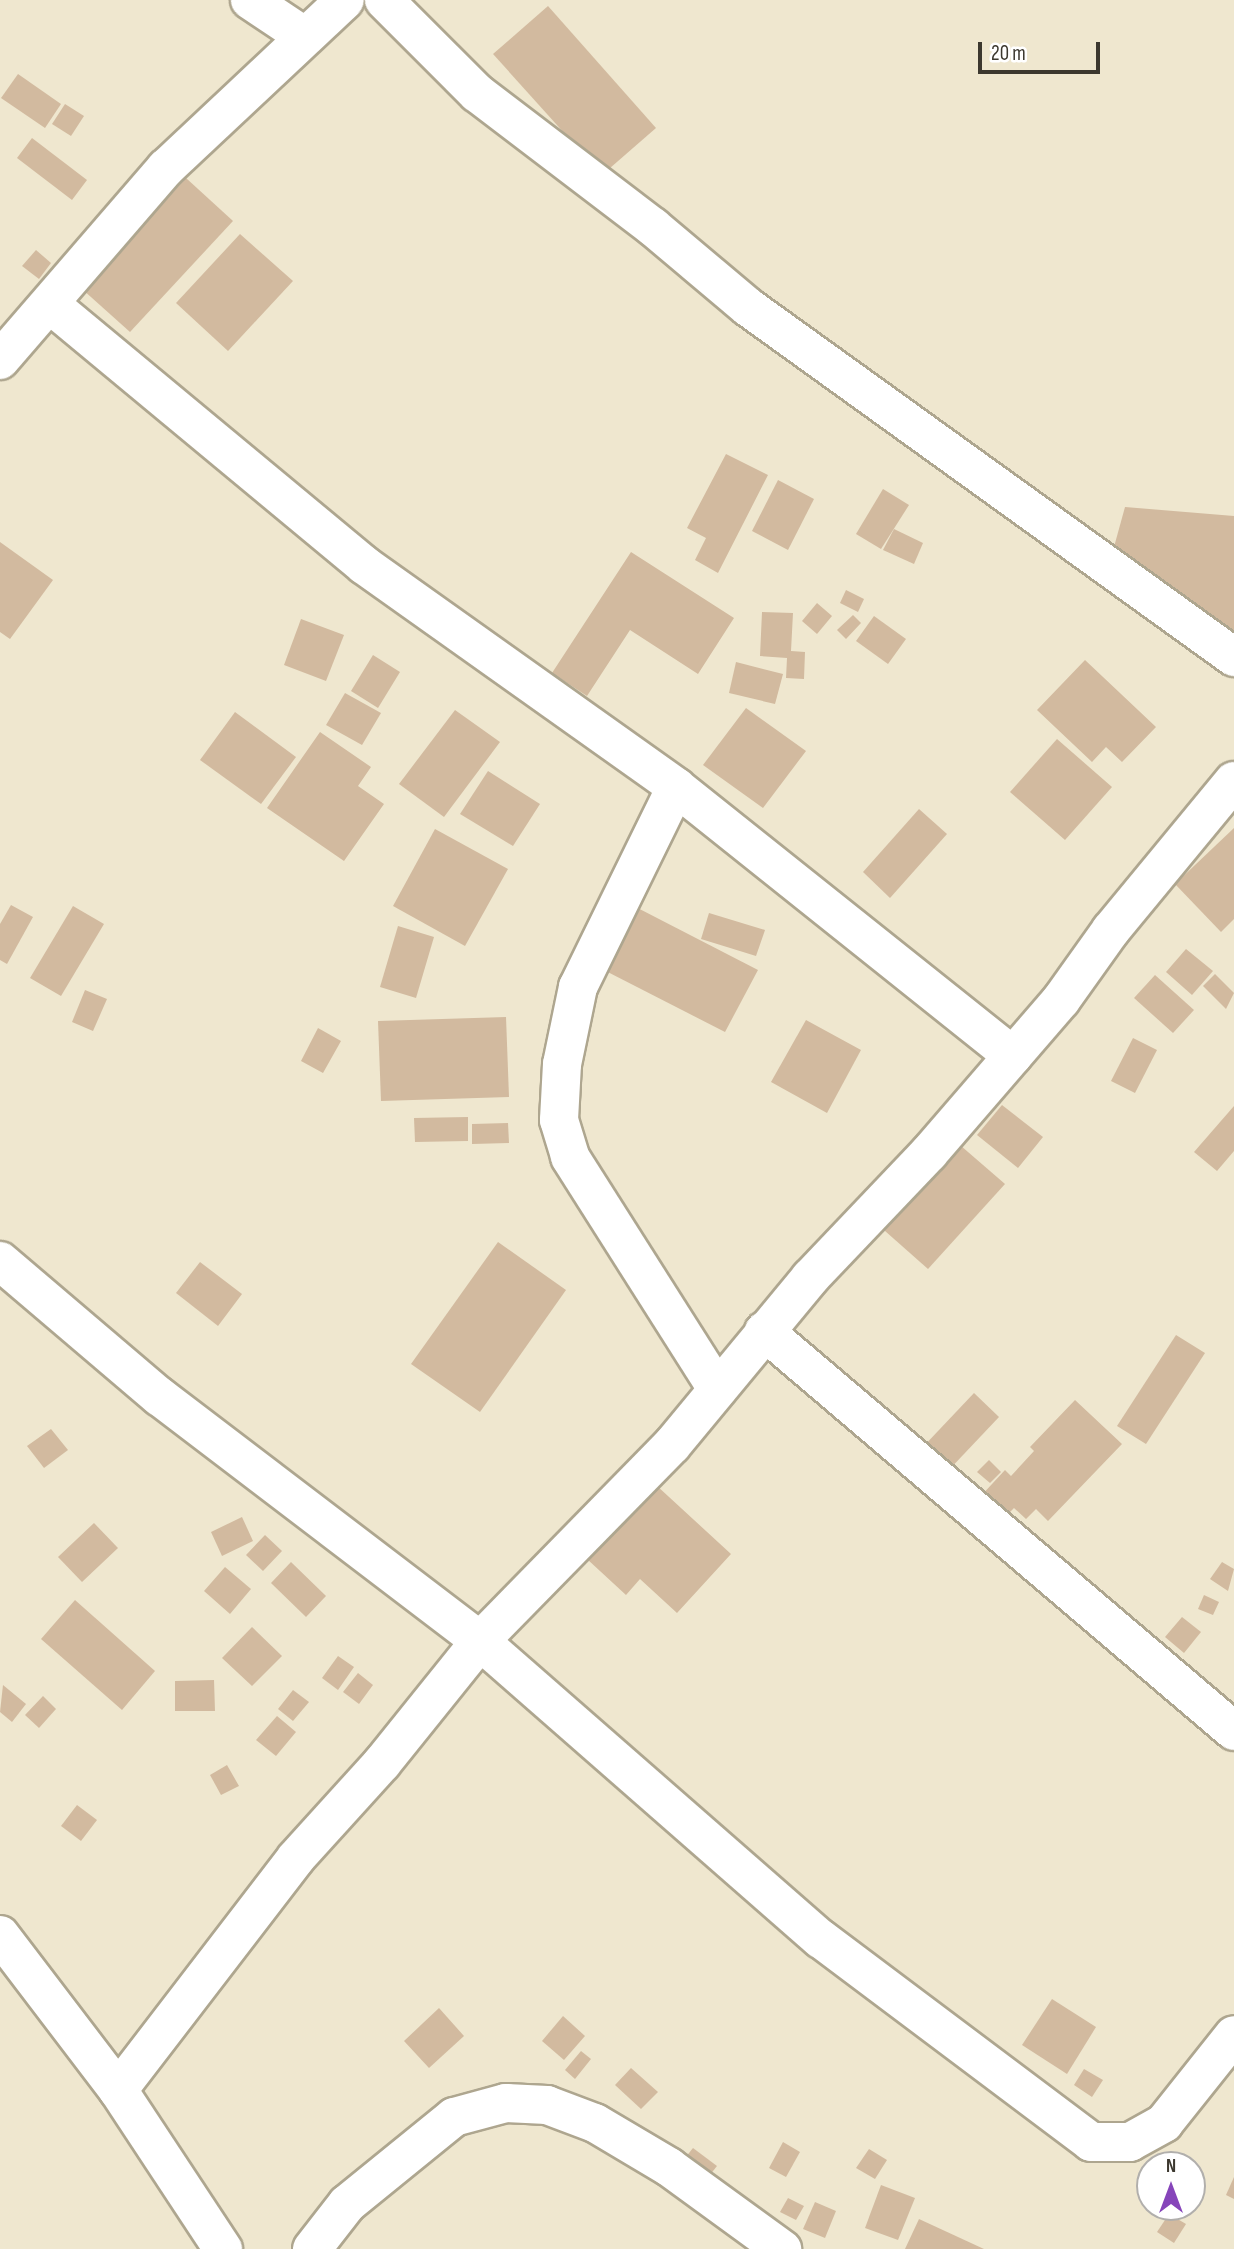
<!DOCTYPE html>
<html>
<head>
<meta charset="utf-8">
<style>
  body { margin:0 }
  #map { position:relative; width:1234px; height:2249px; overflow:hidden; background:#efe7cf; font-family:"Sofia Sans Condensed",sans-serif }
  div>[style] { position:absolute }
  .building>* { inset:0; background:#d2ba9f }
  .roads { filter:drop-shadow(2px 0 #aea68f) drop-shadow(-2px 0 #aea68f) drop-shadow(0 2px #aea68f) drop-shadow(0 -2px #aea68f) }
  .minor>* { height:38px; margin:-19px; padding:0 19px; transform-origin:19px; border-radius:19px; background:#fff }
  .highway>* { height:38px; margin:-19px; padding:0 19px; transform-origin:19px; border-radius:19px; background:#fff }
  span { translate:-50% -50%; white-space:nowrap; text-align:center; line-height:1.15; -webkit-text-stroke:5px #fff; paint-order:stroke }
  .north { position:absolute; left:1136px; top:2151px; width:70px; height:70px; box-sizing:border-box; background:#fff; border:2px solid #b1afac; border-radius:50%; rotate:0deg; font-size:19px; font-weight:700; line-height:28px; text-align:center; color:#3c382f }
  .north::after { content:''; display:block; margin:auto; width:24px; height:32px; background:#8645ba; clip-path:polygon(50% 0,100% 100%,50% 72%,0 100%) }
  .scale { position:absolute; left:978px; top:42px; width:122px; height:32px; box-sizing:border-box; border:4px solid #3c382f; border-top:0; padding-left:9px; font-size:21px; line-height:24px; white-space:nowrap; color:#3c382f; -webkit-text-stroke:5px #fff; paint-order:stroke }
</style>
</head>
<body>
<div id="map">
  <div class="building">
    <div style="clip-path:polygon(548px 6px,656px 128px,602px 175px,493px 54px)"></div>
    <div style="clip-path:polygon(18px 74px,61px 104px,45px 128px,1px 98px)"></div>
    <div style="clip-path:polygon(65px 104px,84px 116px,71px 136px,52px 124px)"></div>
    <div style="clip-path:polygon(32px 138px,87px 180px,72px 200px,17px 158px)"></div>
    <div style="clip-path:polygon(186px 178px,233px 221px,130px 332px,82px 289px)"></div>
    <div style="clip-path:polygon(240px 234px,293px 281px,228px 351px,176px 303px)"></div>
    <div style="clip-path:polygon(36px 250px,51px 263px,39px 279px,22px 266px)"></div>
    <div style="clip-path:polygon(726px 454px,768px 475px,718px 573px,695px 560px,706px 538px,687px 528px)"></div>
    <div style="clip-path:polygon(778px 480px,814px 499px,788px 550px,752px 531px)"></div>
    <div style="clip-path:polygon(883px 489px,909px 505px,881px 549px,856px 534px)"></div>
    <div style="clip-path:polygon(1125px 507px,1234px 516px,1234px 633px,1114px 547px)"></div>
    <div style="clip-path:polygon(894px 529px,923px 543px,914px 564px,883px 550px)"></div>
    <div style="clip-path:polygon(0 542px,53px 580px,10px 639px,0 632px)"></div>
    <div style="clip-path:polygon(631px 552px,734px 618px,698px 674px,630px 630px,587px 696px,552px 673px)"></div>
    <div style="clip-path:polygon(846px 590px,864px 599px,858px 612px,840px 603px)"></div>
    <div style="clip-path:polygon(817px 603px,832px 616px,817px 634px,802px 621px)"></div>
    <div style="clip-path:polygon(762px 612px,793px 613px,791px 651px,805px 652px,804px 679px,786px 678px,787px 658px,760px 656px)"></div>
    <div style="clip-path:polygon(853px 615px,861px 623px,846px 639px,837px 630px)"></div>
    <div style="clip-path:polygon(874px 616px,906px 639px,888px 664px,856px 641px)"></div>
    <div style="clip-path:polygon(301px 619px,344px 635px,326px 681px,284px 665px)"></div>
    <div style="clip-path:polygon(373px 655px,400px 672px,378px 708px,351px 691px)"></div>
    <div style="clip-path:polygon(1085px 660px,1156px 727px,1122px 762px,1106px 747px,1092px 762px,1037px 710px)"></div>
    <div style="clip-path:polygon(736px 662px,783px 674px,775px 704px,729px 693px)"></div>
    <div style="clip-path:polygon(345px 693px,381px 713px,362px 745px,326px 725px)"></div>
    <div style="clip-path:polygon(746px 708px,806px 751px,763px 808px,703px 765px)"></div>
    <div style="clip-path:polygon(455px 710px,500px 742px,444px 817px,399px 784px)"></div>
    <div style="clip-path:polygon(235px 712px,296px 757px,261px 804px,200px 760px)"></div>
    <div style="clip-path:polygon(320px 732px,371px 767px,358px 786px,384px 804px,344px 861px,267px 808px)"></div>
    <div style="clip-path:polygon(1057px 739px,1112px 787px,1065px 840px,1010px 792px)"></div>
    <div style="clip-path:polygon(488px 771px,540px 804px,513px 846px,460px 814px)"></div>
    <div style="clip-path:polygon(919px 809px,947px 834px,890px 898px,863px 872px)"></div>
    <div style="clip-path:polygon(1234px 828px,1234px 919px,1221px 932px,1175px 884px)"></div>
    <div style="clip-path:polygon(435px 829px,508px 869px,465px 946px,393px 906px)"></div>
    <div style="clip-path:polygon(626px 902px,758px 970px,725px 1032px,594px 965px)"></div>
    <div style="clip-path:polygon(11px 905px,33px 917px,7px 964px,0 960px,0 924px)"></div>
    <div style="clip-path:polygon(73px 906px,104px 924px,61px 996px,30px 978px)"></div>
    <div style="clip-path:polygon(709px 913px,765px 930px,756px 956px,701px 939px)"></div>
    <div style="clip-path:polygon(398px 926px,434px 937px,416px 998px,380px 987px)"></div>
    <div style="clip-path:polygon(1186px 949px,1213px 971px,1192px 995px,1166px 972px)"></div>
    <div style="clip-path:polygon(1215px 974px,1234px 993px,1226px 1009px,1203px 986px)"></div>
    <div style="clip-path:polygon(1155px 975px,1194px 1010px,1173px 1033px,1134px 998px)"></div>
    <div style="clip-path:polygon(85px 990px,107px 999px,93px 1031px,72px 1022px)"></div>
    <div style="clip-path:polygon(506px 1017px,509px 1097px,381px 1101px,378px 1021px)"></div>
    <div style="clip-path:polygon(806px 1020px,861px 1050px,827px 1113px,771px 1082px)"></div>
    <div style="clip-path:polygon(318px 1028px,341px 1041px,323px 1073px,301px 1061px)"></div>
    <div style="clip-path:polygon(1133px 1038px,1157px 1050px,1135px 1093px,1111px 1081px)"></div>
    <div style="clip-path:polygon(1002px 1105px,1043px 1137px,1018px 1168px,977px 1135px)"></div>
    <div style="clip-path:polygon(1234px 1106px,1234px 1151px,1217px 1171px,1194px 1152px)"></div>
    <div style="clip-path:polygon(468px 1117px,468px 1141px,415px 1142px,414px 1118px)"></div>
    <div style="clip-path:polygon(508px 1123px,509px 1143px,472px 1144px,472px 1124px)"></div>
    <div style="clip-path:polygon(953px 1139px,1005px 1184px,928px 1269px,876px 1223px)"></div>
    <div style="clip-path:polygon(498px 1242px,566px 1290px,480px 1412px,411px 1364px)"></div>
    <div style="clip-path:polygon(200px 1262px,242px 1294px,218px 1326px,176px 1293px)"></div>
    <div style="clip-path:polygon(1176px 1335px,1205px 1353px,1146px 1444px,1117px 1426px)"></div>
    <div style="clip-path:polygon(974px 1393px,999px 1417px,946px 1473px,921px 1449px)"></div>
    <div style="clip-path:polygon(1075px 1400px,1122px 1444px,1048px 1521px,1036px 1509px,1026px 1519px,1014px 1508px,1002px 1520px,979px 1498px,1005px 1470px,1011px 1476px,1034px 1451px,1030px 1447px)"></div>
    <div style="clip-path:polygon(51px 1429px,68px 1450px,44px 1468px,27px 1446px)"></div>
    <div style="clip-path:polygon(989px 1460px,1001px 1472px,990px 1483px,977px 1472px)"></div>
    <div style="clip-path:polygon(656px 1485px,731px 1554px,677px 1613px,640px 1579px,626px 1595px,587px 1559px)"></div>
    <div style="clip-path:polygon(242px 1517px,253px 1541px,222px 1556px,211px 1532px)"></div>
    <div style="clip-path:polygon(94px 1523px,118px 1548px,82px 1582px,58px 1557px)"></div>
    <div style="clip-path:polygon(265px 1535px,282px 1551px,263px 1571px,246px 1555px)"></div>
    <div style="clip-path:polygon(291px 1562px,326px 1596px,306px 1617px,271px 1583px)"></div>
    <div style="clip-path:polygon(1222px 1562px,1234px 1569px,1228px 1591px,1210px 1579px)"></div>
    <div style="clip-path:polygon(225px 1567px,251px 1589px,230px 1614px,204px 1591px)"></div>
    <div style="clip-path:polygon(1204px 1595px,1219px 1602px,1213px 1615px,1198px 1609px)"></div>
    <div style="clip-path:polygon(75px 1600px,155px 1671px,122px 1710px,41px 1639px)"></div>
    <div style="clip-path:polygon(1182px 1617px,1201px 1632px,1184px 1653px,1165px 1637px)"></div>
    <div style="clip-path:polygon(252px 1627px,282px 1656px,252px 1686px,222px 1658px)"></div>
    <div style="clip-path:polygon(338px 1656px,354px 1667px,338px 1690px,322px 1678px)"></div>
    <div style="clip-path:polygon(358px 1673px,373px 1685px,359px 1704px,343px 1692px)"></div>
    <div style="clip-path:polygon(214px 1680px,215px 1711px,175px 1711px,175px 1681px)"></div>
    <div style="clip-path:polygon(3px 1685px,26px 1704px,12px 1722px,0 1712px)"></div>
    <div style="clip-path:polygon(293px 1690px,309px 1702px,293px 1721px,278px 1709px)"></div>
    <div style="clip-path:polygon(43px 1696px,56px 1709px,39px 1728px,25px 1715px)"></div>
    <div style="clip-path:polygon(277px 1716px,296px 1732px,276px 1756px,256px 1740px)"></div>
    <div style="clip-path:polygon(227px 1765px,239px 1786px,221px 1795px,210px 1775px)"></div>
    <div style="clip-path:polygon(77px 1805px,97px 1820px,81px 1841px,61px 1826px)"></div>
    <div style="clip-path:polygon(1052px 1999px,1096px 2027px,1067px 2074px,1022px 2045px)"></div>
    <div style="clip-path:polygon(439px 2008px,464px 2036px,429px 2068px,404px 2041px)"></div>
    <div style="clip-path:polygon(563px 2016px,585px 2036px,564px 2060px,542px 2041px)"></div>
    <div style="clip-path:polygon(581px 2051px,591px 2059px,575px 2079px,565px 2070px)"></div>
    <div style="clip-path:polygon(631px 2068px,658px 2092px,641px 2109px,615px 2085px)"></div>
    <div style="clip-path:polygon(1084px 2069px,1103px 2080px,1092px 2097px,1074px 2085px)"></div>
    <div style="clip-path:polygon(783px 2142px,800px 2152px,786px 2177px,769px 2168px)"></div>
    <div style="clip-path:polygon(693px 2148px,717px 2166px,705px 2181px,681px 2163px)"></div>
    <div style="clip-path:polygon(869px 2149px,887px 2160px,875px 2179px,856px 2168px)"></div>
    <div style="clip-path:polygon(1234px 2177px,1234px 2199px,1226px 2195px)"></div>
    <div style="clip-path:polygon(881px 2185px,915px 2198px,898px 2240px,865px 2228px)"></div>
    <div style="clip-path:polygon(788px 2198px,804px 2206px,796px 2220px,780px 2212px)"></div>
    <div style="clip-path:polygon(815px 2202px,836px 2211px,825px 2238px,803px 2229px)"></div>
    <div style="clip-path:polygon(1169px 2214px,1186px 2224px,1174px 2243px,1157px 2232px)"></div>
    <div style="clip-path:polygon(919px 2219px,984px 2249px,905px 2249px)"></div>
  </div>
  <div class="roads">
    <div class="minor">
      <div style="left:250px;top:0;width:65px;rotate:33.7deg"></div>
      <div style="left:384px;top:0;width:132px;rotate:45deg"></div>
      <div style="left:477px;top:93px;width:221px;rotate:37.3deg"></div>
      <div style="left:653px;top:227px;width:124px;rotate:40.1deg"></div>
      <div style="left:748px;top:307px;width:599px;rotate:35.76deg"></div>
      <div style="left:51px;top:305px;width:407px;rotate:39.7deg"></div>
      <div style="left:364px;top:565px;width:383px;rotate:35.4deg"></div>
      <div style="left:676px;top:787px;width:431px;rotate:38.6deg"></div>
      <div style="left:0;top:360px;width:254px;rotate:-49.2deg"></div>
      <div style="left:166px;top:168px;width:245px;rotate:-43.2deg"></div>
      <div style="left:676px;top:787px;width:223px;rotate:116.1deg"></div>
      <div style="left:578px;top:987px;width:79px;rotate:101.7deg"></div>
      <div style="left:562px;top:1064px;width:56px;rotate:93.1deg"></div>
      <div style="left:559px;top:1120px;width:39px;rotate:73deg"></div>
      <div style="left:570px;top:1157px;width:275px;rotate:57.6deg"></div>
      <div style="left:0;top:1261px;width:210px;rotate:40.4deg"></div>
      <div style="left:160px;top:1397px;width:402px;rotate:37.3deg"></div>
      <div style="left:480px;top:1641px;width:453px;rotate:41.2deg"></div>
      <div style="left:821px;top:1939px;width:338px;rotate:36.9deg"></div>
      <div style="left:1091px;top:2142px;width:39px"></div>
      <div style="left:1130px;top:2142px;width:39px;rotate:-29deg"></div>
      <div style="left:1164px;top:2123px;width:112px;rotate:-51.5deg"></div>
      <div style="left:764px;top:1331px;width:617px;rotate:40.4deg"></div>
      <div style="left:118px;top:2090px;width:292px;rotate:-52.5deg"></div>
      <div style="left:296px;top:1858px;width:128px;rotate:-47.8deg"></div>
      <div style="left:382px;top:1763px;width:156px;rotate:-51.2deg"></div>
      <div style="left:480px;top:1641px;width:274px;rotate:-45.6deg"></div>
      <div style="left:672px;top:1445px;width:217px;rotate:-50.4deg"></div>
      <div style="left:810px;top:1278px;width:173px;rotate:-46.4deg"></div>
      <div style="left:929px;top:1153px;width:202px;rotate:-49.2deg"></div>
      <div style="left:1061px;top:1000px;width:86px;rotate:-54.5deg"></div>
      <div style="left:1111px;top:930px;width:193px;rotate:-50.5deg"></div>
      <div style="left:312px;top:2249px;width:57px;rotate:-52.1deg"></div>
      <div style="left:347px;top:2204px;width:138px;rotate:-39.1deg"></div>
      <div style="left:454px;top:2117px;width:54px;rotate:-15.1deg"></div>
      <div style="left:506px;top:2103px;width:41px;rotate:2.8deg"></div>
      <div style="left:547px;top:2105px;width:51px;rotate:20.6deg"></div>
      <div style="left:595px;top:2123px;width:86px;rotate:30.7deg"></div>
      <div style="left:669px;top:2167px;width:140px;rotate:36deg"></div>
    </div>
    <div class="highway">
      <div style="left:0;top:1935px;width:195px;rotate:52.7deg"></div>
      <div style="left:118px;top:2090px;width:191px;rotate:56.6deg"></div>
    </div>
  </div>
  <div class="north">N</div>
  <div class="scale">20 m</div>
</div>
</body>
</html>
